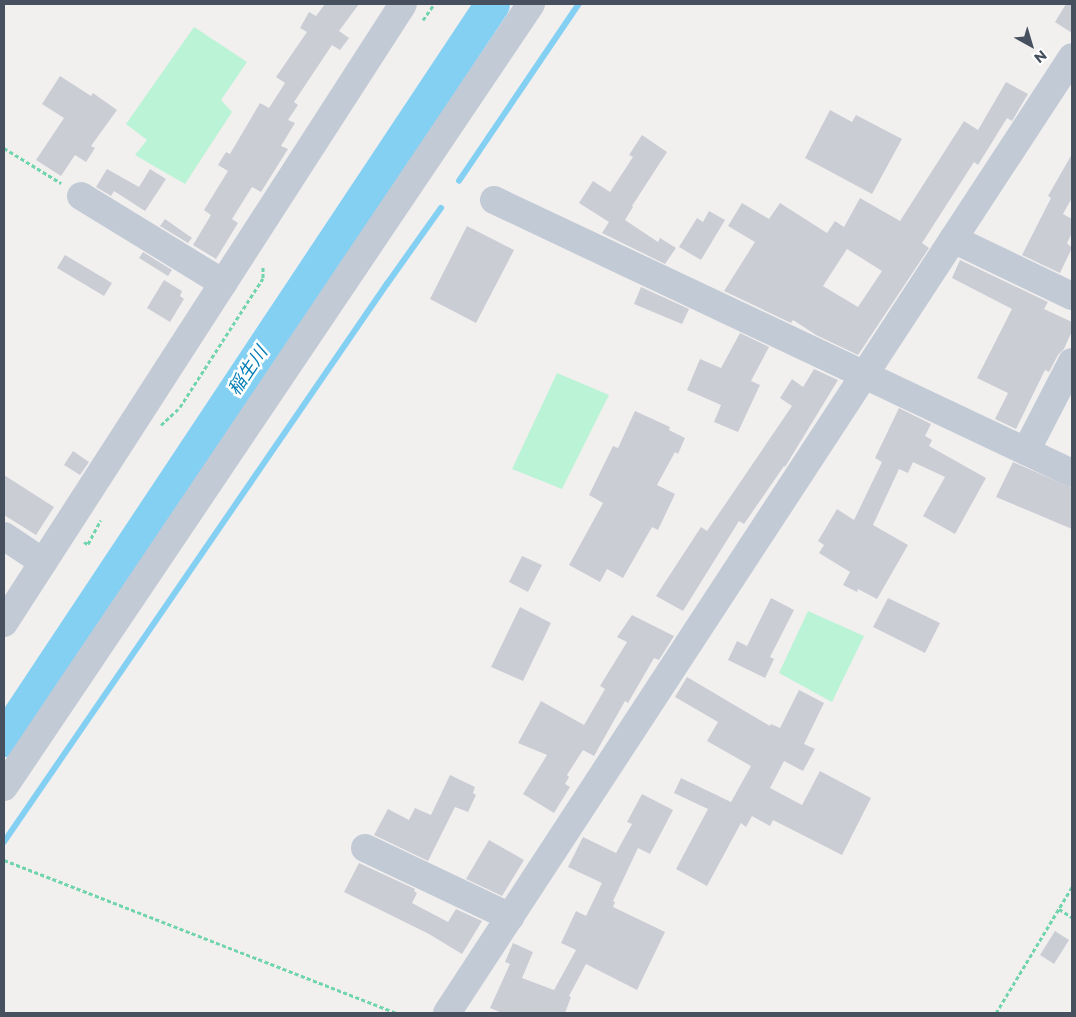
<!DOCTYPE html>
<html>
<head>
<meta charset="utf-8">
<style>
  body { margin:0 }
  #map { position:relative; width:1076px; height:1017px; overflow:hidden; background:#f2efef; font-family:Montserrat,"Noto Sans JP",sans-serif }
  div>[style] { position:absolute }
  .green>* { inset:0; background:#baf3d6 }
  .stream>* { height:5.5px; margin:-2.75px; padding:0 2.75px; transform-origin:2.75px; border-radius:2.75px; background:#84d0f3 }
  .river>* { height:35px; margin:-17.5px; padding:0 17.5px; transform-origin:17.5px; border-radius:17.5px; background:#84d0f3 }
  .building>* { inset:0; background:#cbcdd5 }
  .path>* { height:3px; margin-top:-1.5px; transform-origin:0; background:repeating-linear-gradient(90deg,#70d4ad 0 4px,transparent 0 6.5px) }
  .minor>* { height:28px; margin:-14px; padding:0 14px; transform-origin:14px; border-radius:14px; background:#c2cad5 }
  span { translate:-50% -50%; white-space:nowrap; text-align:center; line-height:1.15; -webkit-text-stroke:5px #fff; paint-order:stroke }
  .water-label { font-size:18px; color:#017db6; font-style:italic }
  .frame { position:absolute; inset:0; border:5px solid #46505e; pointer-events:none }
  .north { position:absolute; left:1006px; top:20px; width:50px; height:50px; -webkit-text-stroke:4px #fff; paint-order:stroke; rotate:141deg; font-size:14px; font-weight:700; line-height:20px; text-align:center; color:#46505e }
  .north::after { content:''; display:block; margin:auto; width:18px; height:22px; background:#46505e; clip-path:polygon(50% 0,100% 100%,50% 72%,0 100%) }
</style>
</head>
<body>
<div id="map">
  <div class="green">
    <div style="clip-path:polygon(194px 27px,247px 62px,221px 100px,232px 112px,185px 184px,135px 155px,147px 140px,126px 124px)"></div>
    <div style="clip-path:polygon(557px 373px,609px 395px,562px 489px,512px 469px)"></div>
    <div style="clip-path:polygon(808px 611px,864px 636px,832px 702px,779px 673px)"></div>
  </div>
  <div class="stream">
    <div style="left:459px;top:181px;width:214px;rotate:-55.9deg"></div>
    <div style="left:4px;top:842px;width:677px;rotate:-55.54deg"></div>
    <div style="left:387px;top:284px;width:93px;rotate:-54.6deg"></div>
  </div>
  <div class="river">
    <div style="left:4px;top:739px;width:882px;rotate:-56.42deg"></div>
  </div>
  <div class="building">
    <div style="clip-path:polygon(325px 4px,359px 4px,339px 31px,349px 38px,340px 50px,332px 45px,294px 102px,298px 105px,288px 120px,295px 123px,281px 146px,288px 149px,261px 192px,252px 187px,232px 219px,238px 223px,216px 259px,193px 245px,211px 215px,204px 210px,228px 171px,218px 165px,226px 152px,230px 154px,260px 103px,269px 108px,285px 83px,276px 77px,307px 32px,300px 28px,309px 12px,316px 16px)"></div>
    <div style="clip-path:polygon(1066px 4px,1072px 4px,1072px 33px,1055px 22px)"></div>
    <div style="clip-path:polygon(60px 76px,91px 96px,93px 93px,117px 110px,91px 146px,95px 148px,86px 162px,75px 155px,61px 176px,36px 160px,64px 118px,42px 104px)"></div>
    <div style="clip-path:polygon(evenodd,1006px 82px,1028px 94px,1012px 121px,1007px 118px,978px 165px,974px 162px,922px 243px,929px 248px,858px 355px,816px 335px,793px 320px,791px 323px,724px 291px,755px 242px,728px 226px,742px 203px,769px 219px,780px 203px,827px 233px,835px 221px,844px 227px,860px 198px,900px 221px,964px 121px,978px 130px,1006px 82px,847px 249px,882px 271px,858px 307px,823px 286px,847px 249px)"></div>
    <div style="clip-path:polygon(830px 110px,852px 122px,856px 115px,902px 139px,872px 194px,805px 158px)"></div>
    <div style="clip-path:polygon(642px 135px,667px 152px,632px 206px,633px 207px,625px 220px,658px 242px,660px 238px,676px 248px,665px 264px,602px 233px,609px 222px,579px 203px,593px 181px,610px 192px,633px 157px,629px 155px)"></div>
    <div style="clip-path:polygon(1072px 154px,1072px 198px,1063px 214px,1072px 219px,1072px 233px,1067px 243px,1072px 248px,1060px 273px,1022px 255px,1051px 198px,1048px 196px)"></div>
    <div style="clip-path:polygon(107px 169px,139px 187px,150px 169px,166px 179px,145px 211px,114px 191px,111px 196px,96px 187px)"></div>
    <div style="clip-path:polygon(709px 211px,725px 220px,701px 260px,679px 247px,697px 218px,703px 222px)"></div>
    <div style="clip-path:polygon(165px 219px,192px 238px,188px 243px,160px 226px)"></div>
    <div style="clip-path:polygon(467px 226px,514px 250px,476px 323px,430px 299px)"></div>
    <div style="clip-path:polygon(143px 252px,172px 270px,168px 276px,139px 258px)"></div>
    <div style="clip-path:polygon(65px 255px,112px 283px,104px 296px,57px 268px)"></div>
    <div style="clip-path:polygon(960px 260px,1048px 302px,1044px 309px,1072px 322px,1072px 331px,1064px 349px,1058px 355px,1049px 372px,1045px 370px,1016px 429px,995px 419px,1008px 393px,977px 378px,1012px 309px,952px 278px)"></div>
    <div style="clip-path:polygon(164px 280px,182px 291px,180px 296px,184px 299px,170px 322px,147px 308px)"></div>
    <div style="clip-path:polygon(641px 287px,689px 309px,682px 324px,634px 304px)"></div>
    <div style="clip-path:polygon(740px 333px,769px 347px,751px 381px,760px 385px,738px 432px,714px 422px,721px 405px,687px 390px,700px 359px,721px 368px)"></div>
    <div style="clip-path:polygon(814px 369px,838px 380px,785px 467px,784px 466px,744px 524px,739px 521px,683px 611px,656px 596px,701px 527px,707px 531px,792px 406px,780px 398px,792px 379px,803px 387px)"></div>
    <div style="clip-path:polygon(899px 408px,931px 424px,925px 436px,932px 440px,929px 446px,986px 478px,955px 534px,923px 516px,945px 477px,913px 462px,908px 473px,899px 469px,873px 525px,908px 545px,877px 599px,858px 589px,857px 592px,843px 585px,850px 572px,819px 553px,824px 545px,818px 541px,837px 509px,854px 520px,882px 462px,875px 458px)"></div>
    <div style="clip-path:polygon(635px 411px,670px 427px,669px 430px,685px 438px,678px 454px,675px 452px,657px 485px,675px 494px,658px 530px,652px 527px,623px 578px,607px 569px,600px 582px,569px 565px,603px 503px,589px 495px,613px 446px,618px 448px)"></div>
    <div style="clip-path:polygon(73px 451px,89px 462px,80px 475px,64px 465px)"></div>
    <div style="clip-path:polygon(1013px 462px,1072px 488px,1072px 529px,996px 497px)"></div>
    <div style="clip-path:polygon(4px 475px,54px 507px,36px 535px,4px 515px)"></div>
    <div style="clip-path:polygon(522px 556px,542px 565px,528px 592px,509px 582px)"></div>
    <div style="clip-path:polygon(771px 598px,794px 610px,770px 657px,774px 659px,765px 678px,728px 660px,737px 641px,747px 646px)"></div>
    <div style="clip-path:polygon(888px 598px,940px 623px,925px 653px,873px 627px)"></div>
    <div style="clip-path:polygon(520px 607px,551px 623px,523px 681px,491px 667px)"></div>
    <div style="clip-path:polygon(632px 615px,674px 636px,659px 660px,654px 658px,628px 703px,625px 701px,594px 756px,583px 750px,567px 775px,569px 777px,565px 784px,570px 787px,554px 813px,523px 794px,547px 755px,518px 743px,541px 701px,584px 725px,605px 689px,600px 686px,627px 642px,617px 637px)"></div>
    <div style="clip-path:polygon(687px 677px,770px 726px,771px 724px,780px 728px,799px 690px,824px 703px,804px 744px,815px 749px,803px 771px,784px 761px,770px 788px,802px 805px,820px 771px,871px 798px,842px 855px,773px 820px,770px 826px,752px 816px,746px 827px,741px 823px,707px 886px,676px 869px,708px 809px,674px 793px,681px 778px,731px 802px,751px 766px,707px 741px,718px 722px,675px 697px)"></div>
    <div style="clip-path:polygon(450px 775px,475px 787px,473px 793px,476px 795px,468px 812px,455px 807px,428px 861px,374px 835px,388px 809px,409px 820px,415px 808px,431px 815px)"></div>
    <div style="clip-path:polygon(642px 794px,673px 810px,650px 854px,638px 848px,613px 901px,615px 902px,613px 907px,665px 932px,637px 990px,586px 964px,569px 996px,571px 997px,565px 1013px,502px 1013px,490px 1008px,510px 964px,505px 962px,513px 943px,533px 952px,522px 978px,554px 990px,576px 950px,561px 943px,576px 911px,586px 916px,602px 883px,568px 867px,583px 837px,616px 853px,632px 824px,627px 822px)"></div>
    <div style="clip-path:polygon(489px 840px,524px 860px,502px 896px,466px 879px)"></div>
    <div style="clip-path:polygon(359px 863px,415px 889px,414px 891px,417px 893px,412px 903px,448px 922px,456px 909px,482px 921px,462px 954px,429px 934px,344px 892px)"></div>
    <div style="clip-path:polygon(1055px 931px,1069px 940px,1054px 964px,1040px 955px)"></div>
  </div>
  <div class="path">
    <div style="left:423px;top:20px;width:19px;rotate:-55deg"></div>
    <div style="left:4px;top:148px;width:67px;rotate:31.6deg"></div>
    <div style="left:161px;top:425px;width:26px;rotate:-43deg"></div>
    <div style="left:180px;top:407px;width:153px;rotate:-57.2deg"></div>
    <div style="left:263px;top:278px;width:12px;rotate:-90deg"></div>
    <div style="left:84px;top:542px;width:4px;rotate:27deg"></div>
    <div style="left:88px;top:544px;width:27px;rotate:-62deg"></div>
    <div style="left:4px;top:860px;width:421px;rotate:21.3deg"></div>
    <div style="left:1059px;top:909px;width:15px;rotate:32deg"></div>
    <div style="left:996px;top:1013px;width:147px;rotate:-58.9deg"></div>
  </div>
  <div class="minor">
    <div style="left:81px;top:196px;width:167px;rotate:31.5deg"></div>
    <div style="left:494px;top:200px;width:639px;rotate:25.28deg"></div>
    <div style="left:953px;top:239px;width:132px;rotate:25.6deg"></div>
    <div style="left:1026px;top:451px;width:100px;rotate:-62.7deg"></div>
    <div style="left:4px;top:536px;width:47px;rotate:33.7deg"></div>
    <div style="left:4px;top:623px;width:736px;rotate:-57.19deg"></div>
    <div style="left:4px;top:787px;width:944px;rotate:-56.06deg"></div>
    <div style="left:365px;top:848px;width:161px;rotate:25.4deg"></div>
    <div style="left:447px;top:1013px;width:1142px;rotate:-56.82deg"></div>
  </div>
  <div class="water-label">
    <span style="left:248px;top:371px;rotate:-56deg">稲生川</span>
  </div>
  <div class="frame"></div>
  <div class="north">N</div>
</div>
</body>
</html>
